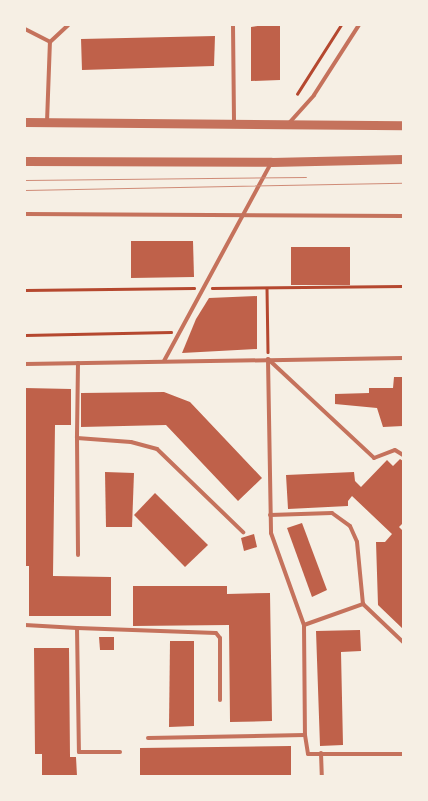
<!DOCTYPE html>
<html>
<head>
<meta charset="utf-8">
<style>
  body { margin:0 }
  #map { position:relative; width:428px; height:801px; overflow:hidden; background:#f6efe4; font-family:Manrope,sans-serif }
  div>[style] { position:absolute }
  .building>* { inset:0; background:#bf614a }
  .path>* { height:2.5px; margin:-1.25px; padding:0 1.25px; transform-origin:1.25px; border-radius:1.25px; background:#b5482f }
  .service>* { height:4px; margin:-2px; padding:0 2px; transform-origin:2px; border-radius:2px; background:#c5725c }
  .tertiary>* { height:9px; margin:-4.5px; padding:0 4.5px; transform-origin:4.5px; border-radius:4.5px; background:#c5725c }
  .tram>* { height:1px; margin:-0.5px; padding:0 0.5px; transform-origin:0.5px; border-radius:0.5px; background:#cf8b77 }
  span { translate:-50% -50%; white-space:nowrap; text-align:center; line-height:1.15; -webkit-text-stroke:4.5px #f6efe4; paint-order:stroke }
  .frame { position:absolute; inset:0; border:26px solid #f6efe4; pointer-events:none }
</style>
</head>
<body>
<div id="map">
  <div class="building">
    <div style="clip-path:polygon(265px 25px,280px 25px,280px 80px,251px 81px,251px 27px)"></div>
    <div style="clip-path:polygon(215px 36px,214px 66px,82px 70px,81px 39px)"></div>
    <div style="clip-path:polygon(131px 241px,193px 241px,194px 277px,131px 278px)"></div>
    <div style="clip-path:polygon(291px 247px,350px 247px,350px 285px,291px 285px)"></div>
    <div style="clip-path:polygon(257px 296px,257px 349px,182px 353px,196px 319px,209px 298px)"></div>
    <div style="clip-path:polygon(394px 377px,403px 377px,403px 426px,383px 427px,377px 408px,335px 404px,335px 394px,369px 393px,369px 388px,393px 388px)"></div>
    <div style="clip-path:polygon(25px 388px,71px 389px,71px 425px,55px 425px,53px 576px,111px 577px,111px 616px,29px 616px,29px 566px,25px 566px)"></div>
    <div style="clip-path:polygon(164px 392px,190px 402px,262px 478px,238px 501px,166px 425px,81px 427px,81px 393px)"></div>
    <div style="clip-path:polygon(400px 459px,403px 461px,403px 523px,399px 527px,403px 531px,403px 629px,378px 605px,376px 542px,385px 542px,392px 534px,352px 496px,348px 501px,348px 506px,288px 509px,286px 475px,354px 472px,355px 481px,361px 487px,387px 460px,393px 466px)"></div>
    <div style="clip-path:polygon(105px 472px,134px 473px,132px 527px,106px 527px)"></div>
    <div style="clip-path:polygon(155px 493px,208px 545px,185px 567px,134px 515px)"></div>
    <div style="clip-path:polygon(302px 523px,327px 590px,312px 597px,287px 528px)"></div>
    <div style="clip-path:polygon(254px 534px,257px 547px,244px 551px,241px 538px)"></div>
    <div style="clip-path:polygon(133px 586px,227px 586px,227px 594px,270px 593px,272px 721px,230px 722px,229px 625px,133px 626px)"></div>
    <div style="clip-path:polygon(360px 630px,361px 651px,341px 652px,343px 745px,320px 746px,316px 631px)"></div>
    <div style="clip-path:polygon(99px 637px,114px 637px,114px 650px,100px 650px)"></div>
    <div style="clip-path:polygon(170px 641px,194px 641px,194px 726px,169px 727px)"></div>
    <div style="clip-path:polygon(34px 648px,69px 648px,70px 757px,76px 757px,77px 776px,42px 776px,42px 754px,35px 754px)"></div>
    <div style="clip-path:polygon(291px 746px,291px 776px,140px 776px,140px 748px)"></div>
  </div>
  <div class="path">
    <div style="left:297px;top:94px;width:82px;rotate:-57.5deg"></div>
    <div style="left:212px;top:288px;width:191px;rotate:-0.6deg"></div>
    <div style="left:267px;top:288px;width:64px;rotate:89.1deg"></div>
    <div style="left:25px;top:290px;width:169px;rotate:-0.7deg"></div>
    <div style="left:25px;top:335px;width:146px;rotate:-1.2deg"></div>
  </div>
  <div class="service">
    <div style="left:233px;top:25px;width:99px;rotate:89.4deg"></div>
    <div style="left:25px;top:29px;width:28px;rotate:27deg"></div>
    <div style="left:47px;top:122px;width:80px;rotate:-87.9deg"></div>
    <div style="left:50px;top:42px;width:25px;rotate:-43deg"></div>
    <div style="left:290px;top:122px;width:36px;rotate:-48deg"></div>
    <div style="left:314px;top:95px;width:83px;rotate:-57.3deg"></div>
    <div style="left:25px;top:214px;width:378px;rotate:0.3deg"></div>
    <div style="left:268px;top:359px;width:174px;rotate:89deg"></div>
    <div style="left:271px;top:533px;width:98px;rotate:70.3deg"></div>
    <div style="left:304px;top:625px;width:110px;rotate:89.5deg"></div>
    <div style="left:305px;top:735px;width:19px;rotate:81deg"></div>
    <div style="left:308px;top:754px;width:95px"></div>
    <div style="left:268px;top:359px;width:145px;rotate:43deg"></div>
    <div style="left:374px;top:458px;width:22px;rotate:-21deg"></div>
    <div style="left:395px;top:450px;width:9px;rotate:32deg"></div>
    <div style="left:164px;top:361px;width:225px;rotate:-61.6deg"></div>
    <div style="left:78px;top:363px;width:75px;rotate:90.8deg"></div>
    <div style="left:77px;top:438px;width:54px;rotate:4.2deg"></div>
    <div style="left:131px;top:442px;width:27px;rotate:15deg"></div>
    <div style="left:157px;top:449px;width:120px;rotate:44deg"></div>
    <div style="left:25px;top:364px;width:378px;rotate:-0.9deg"></div>
    <div style="left:77px;top:438px;width:117px;rotate:89.5deg"></div>
    <div style="left:270px;top:515px;width:62px;rotate:-1.8deg"></div>
    <div style="left:332px;top:513px;width:22px;rotate:36deg"></div>
    <div style="left:350px;top:526px;width:17px;rotate:66deg"></div>
    <div style="left:357px;top:542px;width:62px;rotate:84.5deg"></div>
    <div style="left:363px;top:604px;width:55px;rotate:43.5deg"></div>
    <div style="left:25px;top:625px;width:52px;rotate:3.3deg"></div>
    <div style="left:77px;top:628px;width:124px;rotate:89.1deg"></div>
    <div style="left:79px;top:752px;width:41px"></div>
    <div style="left:304px;top:625px;width:63px;rotate:-19.6deg"></div>
    <div style="left:77px;top:628px;width:139px;rotate:2.1deg"></div>
    <div style="left:216px;top:633px;width:6px;rotate:51deg"></div>
    <div style="left:220px;top:638px;width:62px;rotate:90deg"></div>
    <div style="left:148px;top:738px;width:157px;rotate:-1.1deg"></div>
    <div style="left:321px;top:753px;width:23px;rotate:88deg"></div>
  </div>
  <div class="tertiary">
    <div style="left:25px;top:122px;width:378px;rotate:0.5deg"></div>
    <div style="left:25px;top:161px;width:246px;rotate:0.2deg"></div>
    <div style="left:271px;top:162px;width:132px;rotate:-1.3deg"></div>
  </div>
  <div class="tram">
    <div style="left:25px;top:180px;width:281px;rotate:-0.6deg"></div>
    <div style="left:25px;top:190px;width:378px;rotate:-1.1deg"></div>
  </div>
  <div class="frame"></div>
</div>
</body>
</html>
